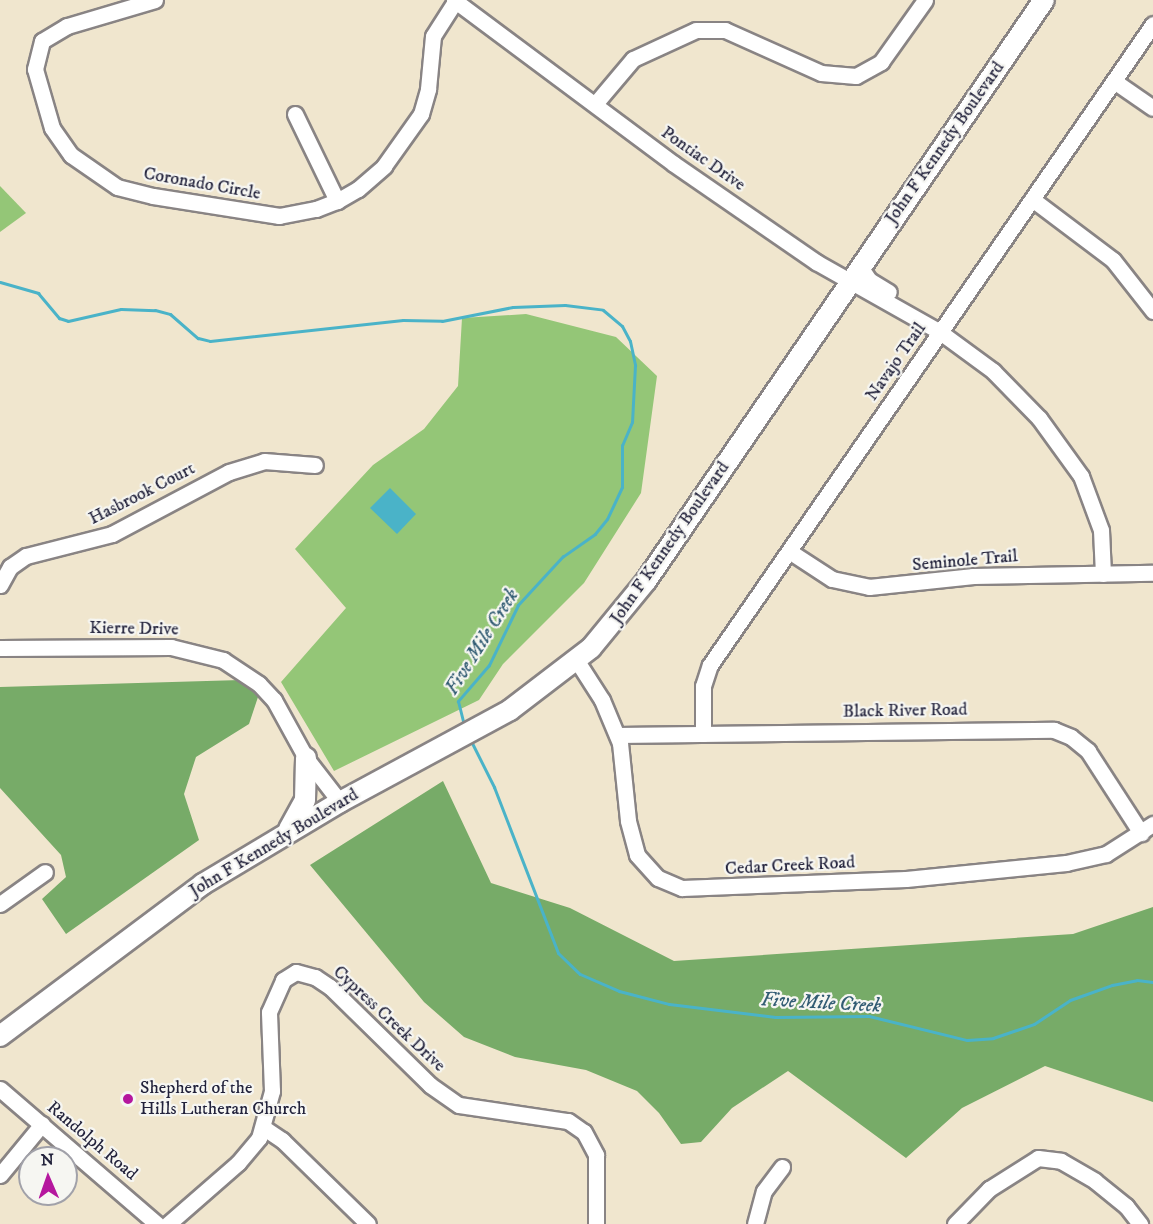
<!DOCTYPE html>
<html>
<head>
<meta charset="utf-8">
<style>
  body { margin:0 }
  #map { position:relative; width:1153px; height:1224px; overflow:hidden; background:#f0e6ce; font-family:"IM FELL DW Pica",serif }
  div>[style] { position:absolute }
  .green>* { inset:0; background:#94c677 }
  .forest>* { inset:0; background:#77ab68 }
  .water>* { inset:0; background:#4ab3c8 }
  .stream>* { height:3px; margin:-1.5px; padding:0 1.5px; transform-origin:1.5px; border-radius:1.5px; background:#4ab3c8 }
  .roads { filter:drop-shadow(2px 0 #898484) drop-shadow(-2px 0 #898484) drop-shadow(0 2px #898484) drop-shadow(0 -2px #898484) }
  .minor>* { height:15px; margin:-7.5px; padding:0 7.5px; transform-origin:7.5px; border-radius:7.5px; background:#fff }
  .major>* { height:20px; margin:-10px; padding:0 10px; transform-origin:10px; border-radius:10px; background:#fff }
  .dots>* { width:16px; height:16px; translate:-50% -50%; box-sizing:border-box; border:3px solid #f6f6f2; border-radius:50% }
  span { translate:-50% -50%; white-space:nowrap; text-align:center; line-height:1.15; -webkit-text-stroke:4.5px #f6f6f2; paint-order:stroke }
  .street-label { font-size:18px; color:#22223b }
  .poi-label { font-size:18px; color:#22223b }
  .left { translate:0 -50%; text-align:left }
  .water-label { font-size:20px; color:#325c73; font-style:italic }
  .north { position:absolute; left:18px; top:1146px; width:60px; height:60px; box-sizing:border-box; background:#f6f6f2; border:2px solid #a1a1a9; border-radius:50%; rotate:358deg; font-size:16px; font-weight:700; line-height:24px; text-align:center; color:#22223b }
  .north::after { content:''; display:block; margin:auto; width:21px; height:27px; background:#b5179e; clip-path:polygon(50% 0,100% 100%,50% 72%,0 100%) }
</style>
</head>
<body>
<div id="map">
  <div class="green">
    <div style="clip-path:polygon(0 186px,26px 213px,0 232px)"></div>
    <div style="clip-path:polygon(526px 314px,616px 337px,657px 376px,641px 493px,584px 583px,503px 664px,479px 700px,334px 771px,281px 682px,346px 608px,295px 549px,373px 465px,424px 429px,458px 386px,462px 318px)"></div>
  </div>
  <div class="forest">
    <div style="clip-path:polygon(241px 680px,258px 697px,249px 724px,196px 757px,184px 794px,199px 840px,66px 934px,42px 899px,66px 877px,61px 855px,0 788px,0 687px)"></div>
    <div style="clip-path:polygon(443px 781px,491px 883px,570px 908px,674px 961px,1073px 934px,1153px 907px,1153px 1102px,1045px 1066px,962px 1108px,906px 1158px,788px 1071px,732px 1108px,701px 1142px,681px 1144px,659px 1113px,637px 1091px,586px 1070px,515px 1057px,464px 1037px,424px 1002px,310px 865px)"></div>
  </div>
  <div class="water">
    <div style="clip-path:polygon(390px 488px,416px 514px,397px 534px,370px 508px)"></div>
  </div>
  <div class="stream">
    <div style="left:0;top:282px;width:40px;rotate:16deg"></div>
    <div style="left:38px;top:293px;width:33px;rotate:50deg"></div>
    <div style="left:59px;top:318px;width:9px;rotate:18deg"></div>
    <div style="left:68px;top:321px;width:54px;rotate:-12.8deg"></div>
    <div style="left:121px;top:309px;width:34px;rotate:2deg"></div>
    <div style="left:155px;top:310px;width:16px;rotate:15deg"></div>
    <div style="left:170px;top:314px;width:37px;rotate:41deg"></div>
    <div style="left:198px;top:338px;width:12px;rotate:14deg"></div>
    <div style="left:210px;top:341px;width:194px;rotate:-6.2deg"></div>
    <div style="left:403px;top:320px;width:39px;rotate:1deg"></div>
    <div style="left:442px;top:321px;width:72px;rotate:-11.2deg"></div>
    <div style="left:513px;top:307px;width:52px;rotate:-2.2deg"></div>
    <div style="left:565px;top:305px;width:38px;rotate:7deg"></div>
    <div style="left:603px;top:310px;width:25px;rotate:40deg"></div>
    <div style="left:622px;top:326px;width:17px;rotate:62deg"></div>
    <div style="left:630px;top:341px;width:25px;rotate:78deg"></div>
    <div style="left:635px;top:365px;width:57px;rotate:93deg"></div>
    <div style="left:632px;top:422px;width:25px;rotate:113deg"></div>
    <div style="left:622px;top:445px;width:42px;rotate:90deg"></div>
    <div style="left:622px;top:487px;width:35px;rotate:115deg"></div>
    <div style="left:607px;top:519px;width:19px;rotate:129deg"></div>
    <div style="left:595px;top:534px;width:39px;rotate:145deg"></div>
    <div style="left:563px;top:556px;width:67px;rotate:132.6deg"></div>
    <div style="left:518px;top:605px;width:67px;rotate:115.8deg"></div>
    <div style="left:489px;top:665px;width:48px;rotate:130.7deg"></div>
    <div style="left:458px;top:701px;width:25px;rotate:76deg"></div>
    <div style="left:470px;top:739px;width:54px;rotate:63.4deg"></div>
    <div style="left:494px;top:787px;width:178px;rotate:68.9deg"></div>
    <div style="left:558px;top:953px;width:30px;rotate:44deg"></div>
    <div style="left:580px;top:974px;width:43px;rotate:23.6deg"></div>
    <div style="left:619px;top:991px;width:52px;rotate:14.6deg"></div>
    <div style="left:669px;top:1004px;width:107px;rotate:7deg"></div>
    <div style="left:775px;top:1017px;width:94px;rotate:-0.6deg"></div>
    <div style="left:869px;top:1016px;width:101px;rotate:13.8deg"></div>
    <div style="left:967px;top:1040px;width:26px;rotate:-4deg"></div>
    <div style="left:993px;top:1038px;width:43px;rotate:-18.9deg"></div>
    <div style="left:1034px;top:1024px;width:43px;rotate:-33.7deg"></div>
    <div style="left:1070px;top:1000px;width:45px;rotate:-19.7deg"></div>
    <div style="left:1112px;top:985px;width:25px;rotate:-11deg"></div>
    <div style="left:1137px;top:980px;width:16px;rotate:7deg"></div>
  </div>
  <div class="roads">
    <div class="minor">
      <div style="left:155px;top:0;width:92px;rotate:163.5deg"></div>
      <div style="left:67px;top:26px;width:29px;rotate:149deg"></div>
      <div style="left:42px;top:41px;width:29px;rotate:104deg"></div>
      <div style="left:35px;top:69px;width:61px;rotate:73.9deg"></div>
      <div style="left:52px;top:128px;width:33px;rotate:55deg"></div>
      <div style="left:71px;top:155px;width:56px;rotate:34.8deg"></div>
      <div style="left:117px;top:187px;width:37px;rotate:14deg"></div>
      <div style="left:153px;top:196px;width:128px;rotate:9deg"></div>
      <div style="left:279px;top:216px;width:38px;rotate:-11deg"></div>
      <div style="left:316px;top:209px;width:22px;rotate:-21deg"></div>
      <div style="left:337px;top:201px;width:24px;rotate:-30deg"></div>
      <div style="left:358px;top:189px;width:35px;rotate:-41deg"></div>
      <div style="left:384px;top:166px;width:64px;rotate:-54.6deg"></div>
      <div style="left:421px;top:114px;width:26px;rotate:-74deg"></div>
      <div style="left:428px;top:89px;width:53px;rotate:-84.6deg"></div>
      <div style="left:433px;top:36px;width:43px;rotate:-57.4deg"></div>
      <div style="left:454px;top:0;width:274px;rotate:36.7deg"></div>
      <div style="left:674px;top:164px;width:173px;rotate:34.6deg"></div>
      <div style="left:816px;top:262px;width:142px;rotate:29.4deg"></div>
      <div style="left:940px;top:332px;width:66px;rotate:36.3deg"></div>
      <div style="left:993px;top:371px;width:66px;rotate:45.6deg"></div>
      <div style="left:1039px;top:418px;width:72px;rotate:54.1deg"></div>
      <div style="left:1081px;top:476px;width:58px;rotate:69.7deg"></div>
      <div style="left:1101px;top:530px;width:44px;rotate:87.4deg"></div>
      <div style="left:1114px;top:81px;width:47px;rotate:34.7deg"></div>
      <div style="left:595px;top:104px;width:59px;rotate:-49.8deg"></div>
      <div style="left:633px;top:59px;width:69px;rotate:-24.7deg"></div>
      <div style="left:696px;top:30px;width:29px"></div>
      <div style="left:725px;top:30px;width:105px;rotate:24.1deg"></div>
      <div style="left:821px;top:73px;width:35px;rotate:5deg"></div>
      <div style="left:856px;top:76px;width:29px;rotate:-29deg"></div>
      <div style="left:881px;top:62px;width:76px;rotate:-54.6deg"></div>
      <div style="left:295px;top:114px;width:97px;rotate:64.2deg"></div>
      <div style="left:1032px;top:199px;width:101px;rotate:37deg"></div>
      <div style="left:1113px;top:260px;width:65px;rotate:51.9deg"></div>
      <div style="left:859px;top:265px;width:18px;rotate:56deg"></div>
      <div style="left:869px;top:280px;width:23px;rotate:31deg"></div>
      <div style="left:789px;top:551px;width:51px;rotate:33.1deg"></div>
      <div style="left:832px;top:579px;width:38px;rotate:12deg"></div>
      <div style="left:869px;top:587px;width:105px;rotate:-6deg"></div>
      <div style="left:973px;top:576px;width:180px;rotate:-1deg"></div>
      <div style="left:0;top:585px;width:21px;rotate:-61deg"></div>
      <div style="left:10px;top:567px;width:19px;rotate:-35deg"></div>
      <div style="left:26px;top:556px;width:89px;rotate:-14.3deg"></div>
      <div style="left:112px;top:534px;width:132px;rotate:-27.9deg"></div>
      <div style="left:229px;top:472px;width:37px;rotate:-17deg"></div>
      <div style="left:264px;top:461px;width:51px;rotate:4.5deg"></div>
      <div style="left:0;top:648px;width:171px;rotate:-0.3deg"></div>
      <div style="left:171px;top:647px;width:54px;rotate:14deg"></div>
      <div style="left:223px;top:660px;width:43px;rotate:33.7deg"></div>
      <div style="left:259px;top:684px;width:22px;rotate:47deg"></div>
      <div style="left:274px;top:700px;width:66px;rotate:61.1deg"></div>
      <div style="left:306px;top:758px;width:56px;rotate:52.3deg"></div>
      <div style="left:577px;top:661px;width:46px;rotate:57.3deg"></div>
      <div style="left:602px;top:700px;width:47px;rotate:67.3deg"></div>
      <div style="left:620px;top:743px;width:78px;rotate:84.1deg"></div>
      <div style="left:628px;top:821px;width:35px;rotate:75deg"></div>
      <div style="left:637px;top:855px;width:31px;rotate:48deg"></div>
      <div style="left:658px;top:878px;width:26px;rotate:23deg"></div>
      <div style="left:682px;top:888px;width:224px;rotate:-2.3deg"></div>
      <div style="left:906px;top:879px;width:161px;rotate:-5.7deg"></div>
      <div style="left:1066px;top:863px;width:41px;rotate:-12.7deg"></div>
      <div style="left:1106px;top:854px;width:56px;rotate:-32.6deg"></div>
      <div style="left:703px;top:734px;width:48px;rotate:-90deg"></div>
      <div style="left:703px;top:686px;width:22px;rotate:-72deg"></div>
      <div style="left:710px;top:665px;width:779px;rotate:-55.35deg"></div>
      <div style="left:617px;top:735px;width:437px;rotate:-0.7deg"></div>
      <div style="left:1054px;top:730px;width:18px;rotate:22deg"></div>
      <div style="left:1071px;top:737px;width:22px;rotate:39deg"></div>
      <div style="left:1088px;top:751px;width:98px;rotate:57.1deg"></div>
      <div style="left:0;top:904px;width:55px;rotate:-35.4deg"></div>
      <div style="left:0;top:1089px;width:207px;rotate:40.7deg"></div>
      <div style="left:264px;top:1128px;width:22px;rotate:34deg"></div>
      <div style="left:282px;top:1140px;width:120px;rotate:44.3deg"></div>
      <div style="left:0;top:1175px;width:66px;rotate:-50.5deg"></div>
      <div style="left:168px;top:1224px;width:93px;rotate:-41.1deg"></div>
      <div style="left:238px;top:1163px;width:33px;rotate:-50deg"></div>
      <div style="left:259px;top:1138px;width:49px;rotate:-74.5deg"></div>
      <div style="left:272px;top:1091px;width:79px;rotate:-92.2deg"></div>
      <div style="left:269px;top:1012px;width:35px;rotate:-66deg"></div>
      <div style="left:283px;top:980px;width:15px;rotate:-32deg"></div>
      <div style="left:296px;top:972px;width:20px;rotate:15deg"></div>
      <div style="left:315px;top:977px;width:18px;rotate:34deg"></div>
      <div style="left:330px;top:987px;width:140px;rotate:44.4deg"></div>
      <div style="left:430px;top:1085px;width:35px;rotate:35deg"></div>
      <div style="left:459px;top:1105px;width:110px;rotate:8.4deg"></div>
      <div style="left:568px;top:1121px;width:19px;rotate:35deg"></div>
      <div style="left:584px;top:1132px;width:26px;rotate:62deg"></div>
      <div style="left:596px;top:1155px;width:69px;rotate:90deg"></div>
      <div style="left:755px;top:1224px;width:34px;rotate:-75deg"></div>
      <div style="left:764px;top:1191px;width:30px;rotate:-53deg"></div>
      <div style="left:955px;top:1224px;width:49px;rotate:-45.8deg"></div>
      <div style="left:989px;top:1189px;width:58px;rotate:-32.3deg"></div>
      <div style="left:1038px;top:1158px;width:23px;rotate:7deg"></div>
      <div style="left:1061px;top:1161px;width:39px;rotate:30deg"></div>
      <div style="left:1095px;top:1181px;width:40px;rotate:39deg"></div>
      <div style="left:1126px;top:1206px;width:23px;rotate:52deg"></div>
    </div>
    <div class="major">
      <div style="left:289px;top:829px;width:33px;rotate:-61deg"></div>
      <div style="left:305px;top:800px;width:42px;rotate:-88.6deg"></div>
      <div style="left:0;top:1036px;width:254px;rotate:-36.8deg"></div>
      <div style="left:203px;top:884px;width:160px;rotate:-30.9deg"></div>
      <div style="left:340px;top:802px;width:193px;rotate:-28.4deg"></div>
      <div style="left:510px;top:710px;width:102px;rotate:-37.4deg"></div>
      <div style="left:591px;top:648px;width:87px;rotate:-50.6deg"></div>
      <div style="left:646px;top:581px;width:704px;rotate:-55.59deg"></div>
    </div>
  </div>
  <div class="dots">
    <div style="left:128px;top:1099px;background:#b5179e"></div>
  </div>
  <div class="street-label">
    <span style="left:945px;top:143px;rotate:-55deg">John F Kennedy Boulevard</span>
    <span style="left:703px;top:159px;rotate:35deg">Pontiac Drive</span>
    <span style="left:202px;top:184px;rotate:10deg">Coronado Circle</span>
    <span style="left:896px;top:362px;rotate:-55deg">Navajo Trail</span>
    <span style="left:142px;top:494px;rotate:-27deg">Hasbrook Court</span>
    <span style="left:670px;top:543px;rotate:-55deg">John F Kennedy Boulevard</span>
    <span style="left:965px;top:561px;rotate:-5deg">Seminole Trail</span>
    <span style="left:134px;top:629px;rotate:1deg">Kierre Drive</span>
    <span style="left:905px;top:711px;rotate:-1deg">Black River Road</span>
    <span style="left:274px;top:843px;rotate:-31deg">John F Kennedy Boulevard</span>
    <span style="left:790px;top:866px;rotate:-3deg">Cedar Creek Road</span>
    <span style="left:389px;top:1019px;rotate:43deg">Cypress Creek Drive</span>
    <span style="left:92px;top:1141px;rotate:40deg">Randolph Road</span>
  </div>
  <div class="poi-label">
    <span class="left" style="left:140px;top:1099px">Shepherd of the<br>Hills Lutheran Church</span>
  </div>
  <div class="water-label">
    <span style="left:482px;top:642px;rotate:-58deg">Five Mile Creek</span>
    <span style="left:821px;top:1003px;rotate:3deg">Five Mile Creek</span>
  </div>
  <div class="north">N</div>
</div>
</body>
</html>
